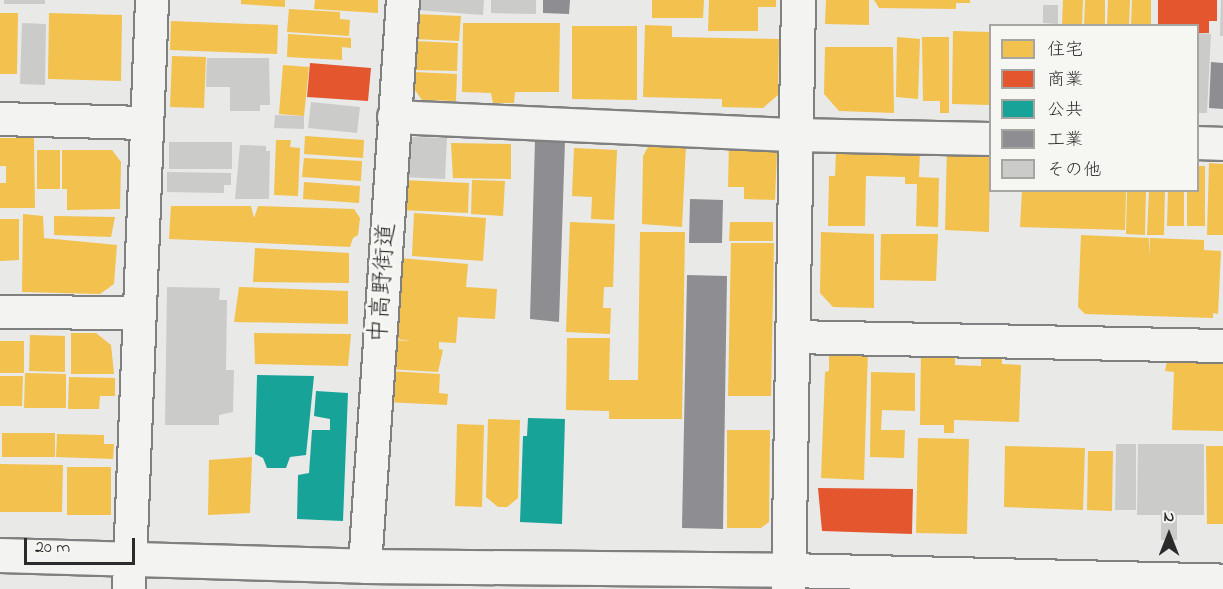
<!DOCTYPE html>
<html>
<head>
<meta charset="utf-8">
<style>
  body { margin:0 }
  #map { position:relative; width:1223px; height:589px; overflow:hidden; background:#e9e9e7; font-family:"Indie Flower","Klee One",sans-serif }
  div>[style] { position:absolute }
  .homes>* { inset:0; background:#f2c14e }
  .shops>* { inset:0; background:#e4572e }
  .public>* { inset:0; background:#17a398 }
  .industry>* { inset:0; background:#8d8d92 }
  .building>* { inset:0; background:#cbcbca }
  .roads { filter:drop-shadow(2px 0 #808080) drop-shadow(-2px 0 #808080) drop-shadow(0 2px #808080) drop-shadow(0 -2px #808080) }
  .street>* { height:32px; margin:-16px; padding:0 16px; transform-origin:16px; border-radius:16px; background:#f3f3f1 }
  .secondary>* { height:33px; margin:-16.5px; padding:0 16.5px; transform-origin:16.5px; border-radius:16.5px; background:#f3f3f1 }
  span { translate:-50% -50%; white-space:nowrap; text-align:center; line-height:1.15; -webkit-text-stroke:6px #f6f6f2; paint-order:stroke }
  .street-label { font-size:24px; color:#2b2b2b }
  .legend { position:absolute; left:989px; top:24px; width:210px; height:168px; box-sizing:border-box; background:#f6f6f2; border:2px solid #a5a5a2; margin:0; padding:8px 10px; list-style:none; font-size:18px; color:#2b2b2b }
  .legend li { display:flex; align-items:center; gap:12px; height:30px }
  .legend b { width:30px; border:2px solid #a5a5a2 }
  .north { position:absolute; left:1139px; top:505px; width:60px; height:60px; -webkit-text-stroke:4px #f6f6f2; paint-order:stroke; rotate:0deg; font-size:16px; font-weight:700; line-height:24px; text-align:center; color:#2b2b2b }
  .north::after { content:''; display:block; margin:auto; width:21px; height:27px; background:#2b2b2b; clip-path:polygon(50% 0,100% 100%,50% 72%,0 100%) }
  .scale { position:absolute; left:24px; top:538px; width:111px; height:27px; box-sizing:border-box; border:3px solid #2b2b2b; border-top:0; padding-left:8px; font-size:18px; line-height:21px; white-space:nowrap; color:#2b2b2b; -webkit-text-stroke:4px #f6f6f2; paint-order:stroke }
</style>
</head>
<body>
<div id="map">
  <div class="homes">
    <div style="clip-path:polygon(241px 0,285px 0,285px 7px,241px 4px)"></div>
    <div style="clip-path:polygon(315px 0,378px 0,378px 13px,314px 9px)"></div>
    <div style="clip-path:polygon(652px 0,704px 0,703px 18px,652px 18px)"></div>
    <div style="clip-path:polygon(709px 0,776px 0,776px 7px,758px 7px,758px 31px,708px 31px)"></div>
    <div style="clip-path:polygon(826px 0,869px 0,869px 25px,825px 24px)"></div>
    <div style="clip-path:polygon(874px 0,970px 0,970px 3px,956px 3px,956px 9px,879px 8px)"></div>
    <div style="clip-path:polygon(1063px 0,1083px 0,1082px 26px,1062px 26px)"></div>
    <div style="clip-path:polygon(1085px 0,1105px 0,1105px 26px,1084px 26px)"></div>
    <div style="clip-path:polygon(1108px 0,1130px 0,1129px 26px,1107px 26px)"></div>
    <div style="clip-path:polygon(1132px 0,1151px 0,1151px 26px,1131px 26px)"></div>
    <div style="clip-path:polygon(289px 9px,340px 12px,340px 19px,350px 20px,349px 36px,287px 32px)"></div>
    <div style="clip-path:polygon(0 13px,18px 13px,17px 74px,0 74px)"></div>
    <div style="clip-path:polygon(49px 13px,122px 15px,121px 81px,48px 79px)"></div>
    <div style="clip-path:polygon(414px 14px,461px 16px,459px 41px,413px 39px)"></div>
    <div style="clip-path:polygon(171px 21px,278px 25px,277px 54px,170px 50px)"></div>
    <div style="clip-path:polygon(463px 23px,560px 23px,559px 92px,515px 92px,514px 103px,493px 103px,491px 93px,462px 92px)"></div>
    <div style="clip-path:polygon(645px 25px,672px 26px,672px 37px,779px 39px,778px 95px,763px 108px,722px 107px,722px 99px,643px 97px)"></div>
    <div style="clip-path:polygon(572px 26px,637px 26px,637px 100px,572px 99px)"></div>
    <div style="clip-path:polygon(953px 31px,990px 32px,990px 105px,952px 104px)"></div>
    <div style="clip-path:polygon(288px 34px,351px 38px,351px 48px,342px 47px,342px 60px,287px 57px)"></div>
    <div style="clip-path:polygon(897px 37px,920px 39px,918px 99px,896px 97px)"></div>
    <div style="clip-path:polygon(922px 37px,949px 37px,949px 113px,940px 113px,940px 101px,923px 101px)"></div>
    <div style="clip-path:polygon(414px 41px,458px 43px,457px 71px,413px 70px)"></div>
    <div style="clip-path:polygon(825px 47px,893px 47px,894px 113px,839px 111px,824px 94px)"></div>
    <div style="clip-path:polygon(172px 56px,206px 57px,204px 108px,170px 107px)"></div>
    <div style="clip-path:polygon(283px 65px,309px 67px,304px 116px,279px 114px)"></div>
    <div style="clip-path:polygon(414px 72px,457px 74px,456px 101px,422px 100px,412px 86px)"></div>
    <div style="clip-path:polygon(305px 136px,364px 140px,363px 158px,304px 154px)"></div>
    <div style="clip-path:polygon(0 138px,34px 138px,35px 208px,0 208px,0 183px,6px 183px,6px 166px,0 166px)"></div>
    <div style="clip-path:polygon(276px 140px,291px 140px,290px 147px,300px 148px,298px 196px,274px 195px)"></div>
    <div style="clip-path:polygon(729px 142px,768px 143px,777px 152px,775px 200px,744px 199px,744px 187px,728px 187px)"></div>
    <div style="clip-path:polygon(451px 143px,511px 144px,511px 179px,453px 178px)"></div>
    <div style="clip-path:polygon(686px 145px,682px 227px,642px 224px,643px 156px,648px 147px)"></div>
    <div style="clip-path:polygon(947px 147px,990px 148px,989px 232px,945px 230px)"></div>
    <div style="clip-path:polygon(574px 148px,617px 150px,614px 220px,591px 219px,592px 197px,572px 196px)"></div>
    <div style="clip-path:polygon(37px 150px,60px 150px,60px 189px,37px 189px)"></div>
    <div style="clip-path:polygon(62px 150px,112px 150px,121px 162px,120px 209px,67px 210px,67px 189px,62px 189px)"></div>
    <div style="clip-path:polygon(836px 152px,920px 153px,919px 177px,939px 178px,938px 227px,916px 226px,917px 184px,905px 184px,905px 177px,866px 176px,865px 226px,828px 226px,829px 176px,835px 176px)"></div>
    <div style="clip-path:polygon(304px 158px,362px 161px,361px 181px,302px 177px)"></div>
    <div style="clip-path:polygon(1209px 163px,1223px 164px,1223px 235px,1207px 235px)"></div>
    <div style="clip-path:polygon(1198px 166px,1205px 166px,1205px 226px,1187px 226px,1187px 190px,1198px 190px)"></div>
    <div style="clip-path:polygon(402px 180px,469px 183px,468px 213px,400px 210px)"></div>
    <div style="clip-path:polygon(472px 180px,505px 181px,503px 216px,471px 214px)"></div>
    <div style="clip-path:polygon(304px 182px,360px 186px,359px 203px,303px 199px)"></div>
    <div style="clip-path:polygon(1022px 190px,1126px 190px,1125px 230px,1020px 227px)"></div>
    <div style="clip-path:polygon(1127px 190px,1146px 190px,1145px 235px,1126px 234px)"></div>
    <div style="clip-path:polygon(1149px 190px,1165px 190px,1164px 235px,1147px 235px)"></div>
    <div style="clip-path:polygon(1168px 190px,1184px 190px,1184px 226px,1167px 226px)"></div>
    <div style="clip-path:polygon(171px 206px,251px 206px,254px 218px,258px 206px,354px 209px,360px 218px,358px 235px,353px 238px,350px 247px,169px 239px)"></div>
    <div style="clip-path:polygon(414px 213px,486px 218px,483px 261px,412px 256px)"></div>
    <div style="clip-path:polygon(23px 214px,43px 216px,44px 238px,117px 245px,114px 284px,100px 294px,22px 292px)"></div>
    <div style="clip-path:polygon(54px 216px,115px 217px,111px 237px,54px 235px)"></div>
    <div style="clip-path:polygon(0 219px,19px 219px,19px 260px,0 261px)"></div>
    <div style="clip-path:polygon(570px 222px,615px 224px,613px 287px,604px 287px,603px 308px,611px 308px,610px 334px,566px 332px)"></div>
    <div style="clip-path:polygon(730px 222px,773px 222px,773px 241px,729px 241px)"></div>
    <div style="clip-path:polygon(640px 232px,685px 232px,682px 419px,609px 419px,609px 411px,566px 410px,567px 338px,610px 338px,609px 380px,638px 380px)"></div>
    <div style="clip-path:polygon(821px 232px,874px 234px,874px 308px,833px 307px,820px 293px)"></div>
    <div style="clip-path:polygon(881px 234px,938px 234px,936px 281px,880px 280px)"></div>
    <div style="clip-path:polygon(1081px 235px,1149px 238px,1149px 258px,1150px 238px,1204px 240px,1204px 250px,1221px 251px,1218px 314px,1213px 313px,1213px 318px,1085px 314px,1078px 307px)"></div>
    <div style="clip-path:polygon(731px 243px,774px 243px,771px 396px,728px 396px)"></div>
    <div style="clip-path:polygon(255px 248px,349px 253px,349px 283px,253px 282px)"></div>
    <div style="clip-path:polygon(400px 258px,468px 264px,466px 287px,497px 289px,495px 319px,458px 317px,456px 343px,439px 342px,439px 349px,443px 350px,438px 372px,388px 369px,389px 340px,411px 341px,390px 338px)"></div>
    <div style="clip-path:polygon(239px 287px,348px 291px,348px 324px,234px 322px)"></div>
    <div style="clip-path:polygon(71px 333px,96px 333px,111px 345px,114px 374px,71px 374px)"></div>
    <div style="clip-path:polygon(254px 333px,351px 334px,348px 366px,255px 364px)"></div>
    <div style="clip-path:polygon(30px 335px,65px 336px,65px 372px,29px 371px)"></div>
    <div style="clip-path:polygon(0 341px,24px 341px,24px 373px,0 373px)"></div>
    <div style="clip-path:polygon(840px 348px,868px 349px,864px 480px,821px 478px,825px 372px,829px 371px,829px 356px)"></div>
    <div style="clip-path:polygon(921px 349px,955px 349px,955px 365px,981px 366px,981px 356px,1002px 356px,1002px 364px,1021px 365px,1019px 422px,954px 420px,954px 433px,944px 433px,944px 425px,920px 425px)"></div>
    <div style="clip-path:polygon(1167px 361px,1223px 363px,1223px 431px,1172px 430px,1174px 372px,1165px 371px)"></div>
    <div style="clip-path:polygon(388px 371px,440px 374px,439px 393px,448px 394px,447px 405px,386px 402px)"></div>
    <div style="clip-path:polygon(871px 372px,915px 373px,915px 411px,882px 410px,881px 430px,905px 430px,904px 458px,870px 457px)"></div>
    <div style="clip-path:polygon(25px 373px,66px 374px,66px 408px,24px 408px)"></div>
    <div style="clip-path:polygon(0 376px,23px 376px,22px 406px,0 406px)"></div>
    <div style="clip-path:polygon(69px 377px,115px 378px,115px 396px,100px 396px,99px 409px,68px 409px)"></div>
    <div style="clip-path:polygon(488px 419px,520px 420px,518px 498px,507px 507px,498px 507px,486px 497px)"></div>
    <div style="clip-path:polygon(457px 424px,484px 425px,482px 507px,455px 506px)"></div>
    <div style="clip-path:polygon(727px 430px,770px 430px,769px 522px,761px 528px,727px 528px)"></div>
    <div style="clip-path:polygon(2px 433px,55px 433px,55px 457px,2px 457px)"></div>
    <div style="clip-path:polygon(57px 434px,104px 435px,104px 444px,114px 444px,113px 459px,56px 457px)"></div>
    <div style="clip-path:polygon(918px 438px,969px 439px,967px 534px,916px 533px)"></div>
    <div style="clip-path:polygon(1005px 446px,1085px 448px,1083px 510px,1004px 507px)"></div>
    <div style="clip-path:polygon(1206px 446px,1223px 446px,1223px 524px,1207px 524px)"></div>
    <div style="clip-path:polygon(1088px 451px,1113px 451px,1112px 511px,1087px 510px)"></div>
    <div style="clip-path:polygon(252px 457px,250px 513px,208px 515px,209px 460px)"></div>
    <div style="clip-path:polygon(0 464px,63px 465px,62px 512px,0 512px)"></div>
    <div style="clip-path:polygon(67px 467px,111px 467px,111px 515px,67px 515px)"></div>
  </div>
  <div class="shops">
    <div style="clip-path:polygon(1158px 0,1217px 0,1217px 21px,1209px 21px,1209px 33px,1198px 33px,1198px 26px,1158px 26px)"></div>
    <div style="clip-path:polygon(310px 63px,371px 68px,368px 101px,307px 97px)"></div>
    <div style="clip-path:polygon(818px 488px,913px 489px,912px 534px,822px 531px)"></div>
  </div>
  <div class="public">
    <div style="clip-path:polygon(257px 375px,314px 376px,306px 455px,290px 457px,286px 468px,267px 468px,263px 458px,255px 454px)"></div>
    <div style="clip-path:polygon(316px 391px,348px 393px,343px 521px,297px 519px,298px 475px,309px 473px,312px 430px,330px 430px,330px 419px,314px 416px)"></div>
    <div style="clip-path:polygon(528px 418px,565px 419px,562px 524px,520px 522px,523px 436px,527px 436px)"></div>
  </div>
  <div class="industry">
    <div style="clip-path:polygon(543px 0,570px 0,569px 14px,543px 13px)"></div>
    <div style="clip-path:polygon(1211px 62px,1223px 63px,1223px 109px,1209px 108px)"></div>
    <div style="clip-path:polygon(535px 140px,565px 140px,559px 322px,530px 319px)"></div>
    <div style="clip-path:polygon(690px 199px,723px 200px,722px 243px,689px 243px)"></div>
    <div style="clip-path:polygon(687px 275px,727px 276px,723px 529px,682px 528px)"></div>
  </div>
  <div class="building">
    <div style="clip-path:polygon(4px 0,45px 0,45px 4px,4px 4px)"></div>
    <div style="clip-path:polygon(417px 0,484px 0,483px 15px,416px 10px)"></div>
    <div style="clip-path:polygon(491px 0,536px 0,536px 14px,491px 13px)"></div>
    <div style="clip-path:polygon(1221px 0,1223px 0,1223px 36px,1220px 36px)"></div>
    <div style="clip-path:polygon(1043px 5px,1058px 5px,1058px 24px,1043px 23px)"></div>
    <div style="clip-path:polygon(22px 23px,46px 24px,45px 85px,20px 84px)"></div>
    <div style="clip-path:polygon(1198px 33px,1211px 34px,1207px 113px,1198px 113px)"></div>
    <div style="clip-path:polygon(207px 58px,269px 58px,270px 105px,260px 105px,260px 111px,230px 111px,230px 87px,206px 87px)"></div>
    <div style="clip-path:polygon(311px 102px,360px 107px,357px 133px,308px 128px)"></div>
    <div style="clip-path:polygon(275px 115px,304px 116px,304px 129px,274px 128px)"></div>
    <div style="clip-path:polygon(413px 137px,447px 138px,445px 179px,401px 177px,402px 148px)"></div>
    <div style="clip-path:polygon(169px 142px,232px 142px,232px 169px,169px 169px)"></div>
    <div style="clip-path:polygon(240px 145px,266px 146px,266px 151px,270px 151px,269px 199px,235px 199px)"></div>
    <div style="clip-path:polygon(167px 172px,231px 173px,231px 185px,224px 185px,224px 193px,167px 192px)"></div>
    <div style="clip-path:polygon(167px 287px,220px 288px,219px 300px,227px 300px,226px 370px,234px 370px,233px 412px,219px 415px,219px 425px,165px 425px)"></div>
    <div style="clip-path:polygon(1116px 444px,1136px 444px,1136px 510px,1115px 510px)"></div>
    <div style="clip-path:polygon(1138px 444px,1204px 444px,1204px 515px,1177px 515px,1177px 540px,1161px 540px,1161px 515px,1137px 515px)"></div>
  </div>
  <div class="roads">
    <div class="street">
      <div style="left:394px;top:117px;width:402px;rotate:2.6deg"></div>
      <div style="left:796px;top:135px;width:194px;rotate:1.2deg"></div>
      <div style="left:0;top:119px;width:147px;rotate:1.6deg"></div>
      <div style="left:1198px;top:143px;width:25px;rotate:2deg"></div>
      <div style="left:0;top:312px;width:139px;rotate:0.4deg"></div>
      <div style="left:792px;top:337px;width:431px;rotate:1.2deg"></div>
      <div style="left:365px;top:566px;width:567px;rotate:-86.16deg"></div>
      <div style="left:129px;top:589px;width:589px;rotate:-87.76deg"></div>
    </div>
    <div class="secondary">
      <div style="left:0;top:555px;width:365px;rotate:1.7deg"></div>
      <div style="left:365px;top:566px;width:423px;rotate:0.5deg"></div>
      <div style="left:788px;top:570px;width:435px;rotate:1.4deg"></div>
      <div style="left:788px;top:589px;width:589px;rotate:-89.03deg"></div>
    </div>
  </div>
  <div class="street-label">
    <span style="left:384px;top:283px;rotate:-86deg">中高野街道</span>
  </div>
  <ul class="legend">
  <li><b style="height:16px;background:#f2c14e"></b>住宅</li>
  <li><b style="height:16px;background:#e4572e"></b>商業</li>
  <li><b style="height:16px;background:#17a398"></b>公共</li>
  <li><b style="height:16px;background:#8d8d92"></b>工業</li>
  <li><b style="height:16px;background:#cbcbca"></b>その他</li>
  </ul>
  <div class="north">N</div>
  <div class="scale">20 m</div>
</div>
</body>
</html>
